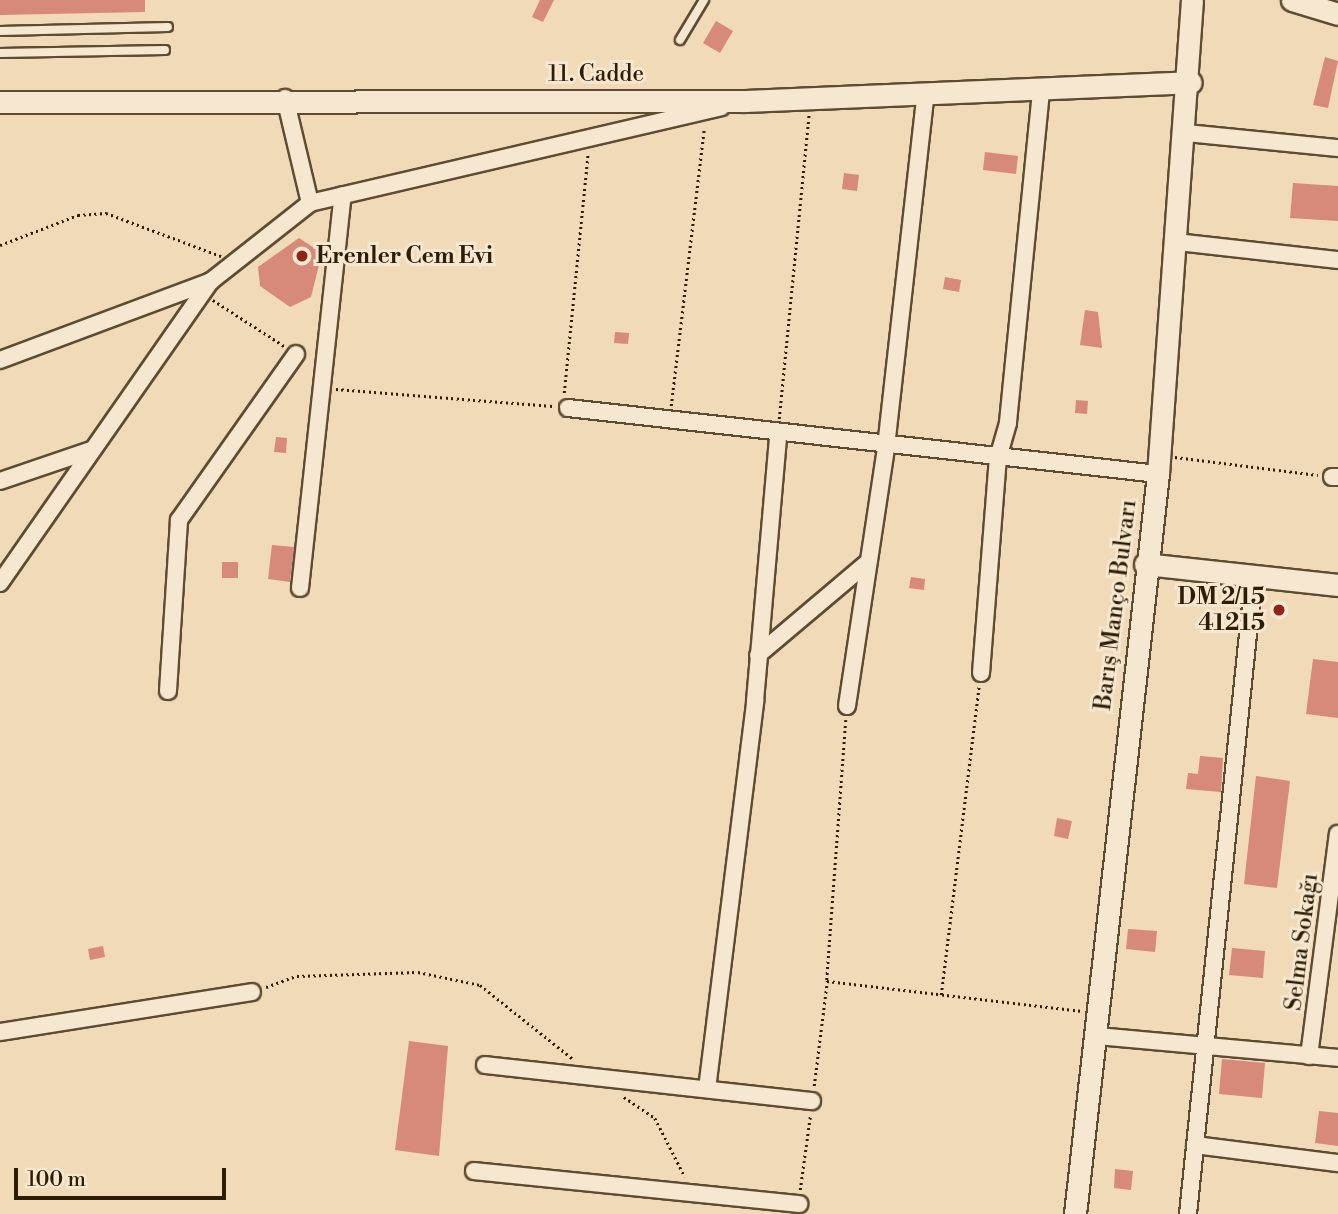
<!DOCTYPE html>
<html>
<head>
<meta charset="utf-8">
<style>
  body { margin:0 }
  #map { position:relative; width:1338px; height:1214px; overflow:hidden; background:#f0dab7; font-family:"Libre Bodoni",serif }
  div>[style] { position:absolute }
  .building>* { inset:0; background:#d7897a }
  .path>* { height:2.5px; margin-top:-1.25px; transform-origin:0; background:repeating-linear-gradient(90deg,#2e1d04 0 2px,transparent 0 5.5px) }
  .roads { filter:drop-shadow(2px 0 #5e4c31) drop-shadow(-2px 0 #5e4c31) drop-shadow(0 2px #5e4c31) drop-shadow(0 -2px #5e4c31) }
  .lane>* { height:8px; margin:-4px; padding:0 4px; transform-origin:4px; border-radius:4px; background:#f5e7d0 }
  .street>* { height:16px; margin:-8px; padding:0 8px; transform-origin:8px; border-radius:8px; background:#f5e7d0 }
  .secondary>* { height:21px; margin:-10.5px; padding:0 10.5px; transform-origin:10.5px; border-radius:10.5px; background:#f5e7d0 }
  .dots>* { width:19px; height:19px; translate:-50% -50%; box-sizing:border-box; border:4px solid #f5e7d0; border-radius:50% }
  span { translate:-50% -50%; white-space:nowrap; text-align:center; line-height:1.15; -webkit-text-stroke:6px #f5e7d0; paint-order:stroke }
  .street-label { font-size:23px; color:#2e1d04 }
  .poi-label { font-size:23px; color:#2e1d04; font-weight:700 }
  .left { translate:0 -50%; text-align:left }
  .right { translate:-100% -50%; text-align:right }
  .scale { position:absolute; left:14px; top:1168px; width:212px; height:32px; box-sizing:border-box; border:4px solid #2e1d04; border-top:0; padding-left:9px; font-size:21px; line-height:24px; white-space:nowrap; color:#2e1d04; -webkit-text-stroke:5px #f5e7d0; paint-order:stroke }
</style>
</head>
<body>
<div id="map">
  <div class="building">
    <div style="clip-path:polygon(0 0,145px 0,145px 12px,0 15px)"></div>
    <div style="clip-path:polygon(540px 0,554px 0,543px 22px,532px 17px)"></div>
    <div style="clip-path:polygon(716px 21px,733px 31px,720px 53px,703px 43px)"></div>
    <div style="clip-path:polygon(1325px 57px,1338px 61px,1328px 108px,1313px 105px)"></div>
    <div style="clip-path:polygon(985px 152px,1018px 156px,1016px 174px,983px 170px)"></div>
    <div style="clip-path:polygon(844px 173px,859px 175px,857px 191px,842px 189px)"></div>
    <div style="clip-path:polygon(1293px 183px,1338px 186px,1338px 221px,1290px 218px)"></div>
    <div style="clip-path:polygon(299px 238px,322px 253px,311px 297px,290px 307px,260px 286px,258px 267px)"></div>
    <div style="clip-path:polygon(945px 277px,961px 280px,959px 292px,943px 289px)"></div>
    <div style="clip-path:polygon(1085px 310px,1098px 312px,1102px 348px,1080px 345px)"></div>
    <div style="clip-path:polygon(615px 332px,629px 333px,628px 344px,614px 343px)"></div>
    <div style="clip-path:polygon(1076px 400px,1088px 401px,1087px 414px,1075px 413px)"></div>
    <div style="clip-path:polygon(276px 437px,287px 438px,286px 453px,274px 452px)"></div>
    <div style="clip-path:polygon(272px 545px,294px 547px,290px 582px,268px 579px)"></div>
    <div style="clip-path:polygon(222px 562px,238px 562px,238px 578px,222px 578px)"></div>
    <div style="clip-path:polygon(911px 577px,925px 579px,924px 590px,909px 588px)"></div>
    <div style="clip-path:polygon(1313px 659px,1338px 662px,1338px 718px,1306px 714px)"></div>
    <div style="clip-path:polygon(1200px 756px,1223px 758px,1221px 792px,1186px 789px,1188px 773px,1198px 774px)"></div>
    <div style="clip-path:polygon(1256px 776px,1290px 781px,1277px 888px,1244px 884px)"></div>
    <div style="clip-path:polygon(1057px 818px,1072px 821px,1068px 839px,1054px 836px)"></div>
    <div style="clip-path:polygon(1128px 929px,1157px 931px,1155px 952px,1126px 949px)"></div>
    <div style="clip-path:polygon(103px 946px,105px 957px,90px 960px,88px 949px)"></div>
    <div style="clip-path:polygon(1232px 948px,1265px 951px,1263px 978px,1229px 975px)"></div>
    <div style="clip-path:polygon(409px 1041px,448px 1046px,439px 1156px,395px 1150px)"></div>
    <div style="clip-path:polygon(1222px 1059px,1265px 1063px,1262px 1098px,1219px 1094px)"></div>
    <div style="clip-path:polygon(1319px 1111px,1338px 1113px,1338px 1146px,1315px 1143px)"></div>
    <div style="clip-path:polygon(1115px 1169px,1133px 1171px,1131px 1190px,1114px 1188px)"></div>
  </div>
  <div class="path">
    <div style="left:0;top:245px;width:84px;rotate:-21deg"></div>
    <div style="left:78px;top:215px;width:28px;rotate:-4deg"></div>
    <div style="left:106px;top:213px;width:123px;rotate:20.5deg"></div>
    <div style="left:213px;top:300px;width:85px;rotate:32.9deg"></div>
    <div style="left:336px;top:389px;width:217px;rotate:4.5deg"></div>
    <div style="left:564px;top:393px;width:241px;rotate:-84.3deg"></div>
    <div style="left:671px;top:406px;width:280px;rotate:-83.2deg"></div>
    <div style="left:779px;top:419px;width:305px;rotate:-84.4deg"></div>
    <div style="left:1175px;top:457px;width:144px;rotate:7.2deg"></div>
    <div style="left:846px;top:720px;width:262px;rotate:94.2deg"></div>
    <div style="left:827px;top:981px;width:257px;rotate:6.7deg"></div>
    <div style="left:266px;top:987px;width:33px;rotate:-20deg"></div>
    <div style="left:297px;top:976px;width:121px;rotate:-1.9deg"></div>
    <div style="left:418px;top:972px;width:63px;rotate:11.8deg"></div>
    <div style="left:480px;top:985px;width:119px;rotate:38.5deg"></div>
    <div style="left:941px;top:995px;width:312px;rotate:-83deg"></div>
    <div style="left:814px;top:1086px;width:106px;rotate:-82.9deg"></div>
    <div style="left:624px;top:1097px;width:37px;rotate:34deg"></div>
    <div style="left:655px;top:1118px;width:66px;rotate:63deg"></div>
    <div style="left:800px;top:1190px;width:74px;rotate:-82.2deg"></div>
  </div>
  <div class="roads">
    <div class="lane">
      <div style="left:0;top:31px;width:168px;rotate:-1.4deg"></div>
      <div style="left:680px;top:40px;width:47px;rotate:-59deg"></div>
      <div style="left:0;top:53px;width:165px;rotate:-1deg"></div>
    </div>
    <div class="street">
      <div style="left:285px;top:98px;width:108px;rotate:76.6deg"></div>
      <div style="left:1187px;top:133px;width:152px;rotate:5.7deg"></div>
      <div style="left:1177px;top:242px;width:162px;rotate:6.4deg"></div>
      <div style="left:0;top:360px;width:225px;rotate:-20.5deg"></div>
      <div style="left:568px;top:408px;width:594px;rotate:6.38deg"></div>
      <div style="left:1332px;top:477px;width:6px"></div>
      <div style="left:0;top:481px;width:96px;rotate:-18.8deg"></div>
      <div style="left:0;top:583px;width:368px;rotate:-55.1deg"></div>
      <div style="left:211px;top:281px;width:126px;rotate:-38.2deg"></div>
      <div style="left:310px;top:203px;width:422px;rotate:-13.1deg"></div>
      <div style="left:300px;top:588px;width:395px;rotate:-83.8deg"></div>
      <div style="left:758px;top:655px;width:144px;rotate:-40.2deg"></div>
      <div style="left:981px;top:673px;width:216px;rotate:-85.5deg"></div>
      <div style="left:998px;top:458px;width:37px;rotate:-74deg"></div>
      <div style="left:1008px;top:422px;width:333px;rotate:-84.3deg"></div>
      <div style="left:168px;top:691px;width:171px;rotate:-86.3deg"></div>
      <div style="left:179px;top:520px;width:203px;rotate:-54.8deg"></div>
      <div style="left:847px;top:706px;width:262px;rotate:-81.4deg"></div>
      <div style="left:886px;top:447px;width:356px;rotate:-83.6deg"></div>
      <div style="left:0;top:1032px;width:255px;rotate:-9deg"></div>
      <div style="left:1097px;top:1036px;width:242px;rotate:5.2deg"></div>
      <div style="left:1309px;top:1056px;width:224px;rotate:-82.6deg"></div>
      <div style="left:485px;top:1065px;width:329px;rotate:6.3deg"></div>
      <div style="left:707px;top:1089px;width:391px;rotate:-82.9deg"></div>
      <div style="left:755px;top:701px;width:266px;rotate:-85deg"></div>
      <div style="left:1195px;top:1145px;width:144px;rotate:7.2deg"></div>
      <div style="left:474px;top:1171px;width:327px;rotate:5.8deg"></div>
      <div style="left:1188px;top:1214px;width:641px;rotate:-84.09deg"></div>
    </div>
    <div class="secondary">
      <div style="left:1292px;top:0;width:48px;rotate:16.9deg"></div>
      <div style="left:0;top:102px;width:744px;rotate:-0.08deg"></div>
      <div style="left:744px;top:101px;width:447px;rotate:-2.4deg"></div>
      <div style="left:1145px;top:564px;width:194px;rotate:6.2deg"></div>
      <div style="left:1075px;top:1214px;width:745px;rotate:-83.6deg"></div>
      <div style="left:1158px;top:474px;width:475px;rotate:-85.9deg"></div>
    </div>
  </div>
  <div class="dots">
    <div style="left:302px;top:256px;background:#8f2418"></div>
    <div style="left:1279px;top:610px;background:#8f2418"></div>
  </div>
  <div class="street-label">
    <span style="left:596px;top:74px">11. Cadde</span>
    <span style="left:1116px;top:605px;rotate:-83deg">Barış Manço Bulvarı</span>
    <span style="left:1302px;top:942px;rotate:-83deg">Selma Sokağı</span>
  </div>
  <div class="poi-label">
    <span class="left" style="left:316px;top:256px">Erenler Cem Evi</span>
    <span class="right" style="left:1265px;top:610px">DM 2/15<br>41215</span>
  </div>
  <div class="scale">100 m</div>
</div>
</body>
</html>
